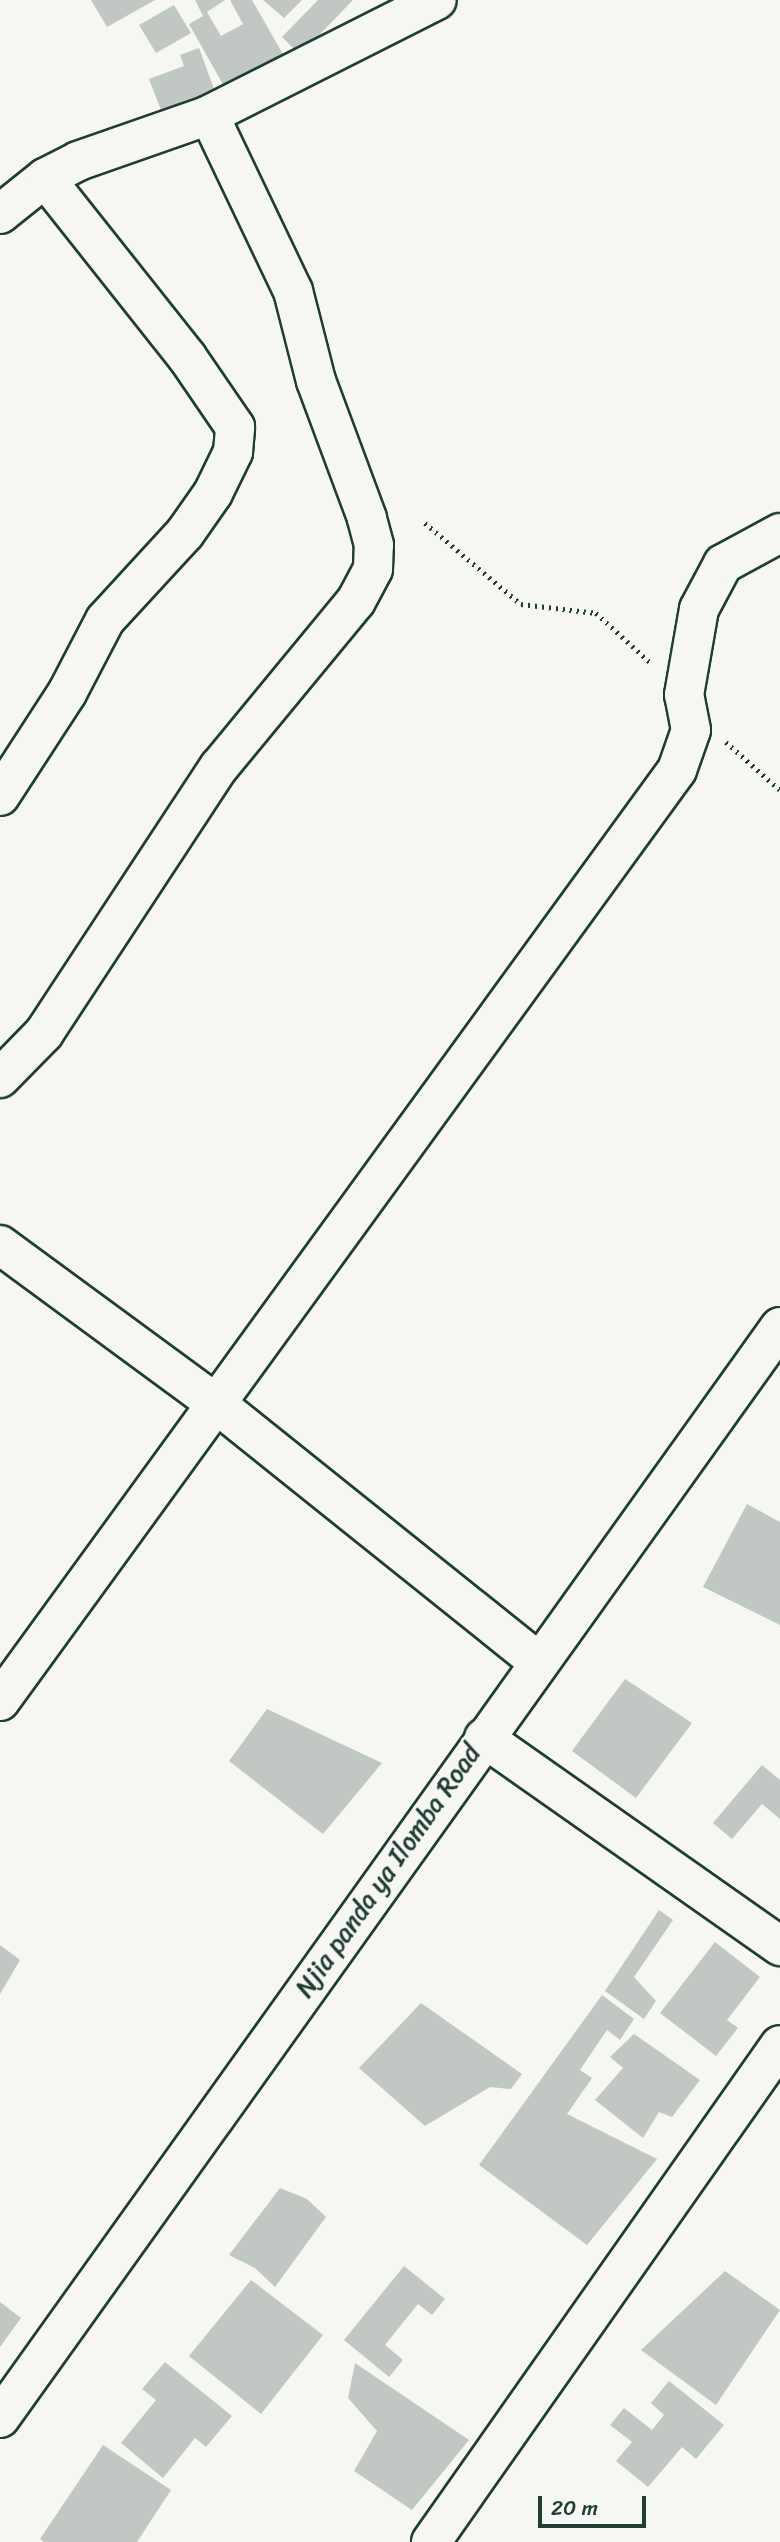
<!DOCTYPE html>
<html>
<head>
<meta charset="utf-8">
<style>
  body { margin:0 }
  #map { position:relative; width:780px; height:2542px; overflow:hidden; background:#f6f6f2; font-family:Sriracha,sans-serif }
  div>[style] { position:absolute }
  .building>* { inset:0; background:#c1c8c3 }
  .path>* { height:4.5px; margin-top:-2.25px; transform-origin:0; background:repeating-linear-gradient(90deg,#1f3d34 0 2px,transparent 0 7px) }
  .roads { filter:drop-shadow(2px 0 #1f3d34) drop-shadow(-2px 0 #1f3d34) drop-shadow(0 2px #1f3d34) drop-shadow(0 -2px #1f3d34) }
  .minor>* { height:38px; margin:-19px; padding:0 19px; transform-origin:19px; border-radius:19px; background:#f6f6f2 }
  .secondary>* { height:38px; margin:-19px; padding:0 19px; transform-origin:19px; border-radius:19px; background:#f6f6f2 }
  span { translate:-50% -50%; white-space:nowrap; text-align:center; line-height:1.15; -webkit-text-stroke:5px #f6f6f2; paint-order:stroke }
  .street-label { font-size:26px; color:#1f3d34 }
  .scale { position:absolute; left:538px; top:2496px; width:108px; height:32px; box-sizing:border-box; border:4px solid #1f3d34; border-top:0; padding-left:9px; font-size:21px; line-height:24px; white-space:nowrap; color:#1f3d34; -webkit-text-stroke:5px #f6f6f2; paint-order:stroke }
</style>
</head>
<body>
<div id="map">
  <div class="building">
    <div style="clip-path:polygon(91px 0,155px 0,107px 27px)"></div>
    <div style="clip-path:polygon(195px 0,225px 0,207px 12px,221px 36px,243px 24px,230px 0,252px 0,288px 63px,230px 97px,189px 24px,203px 16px)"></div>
    <div style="clip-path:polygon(263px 0,302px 0,284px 18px)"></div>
    <div style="clip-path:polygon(318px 0,353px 0,300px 55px,282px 37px)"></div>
    <div style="clip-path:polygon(174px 5px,191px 33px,156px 53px,139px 25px)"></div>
    <div style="clip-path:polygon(199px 48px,217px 97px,164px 118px,149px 79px,184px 66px,180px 55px)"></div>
    <div style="clip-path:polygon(747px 1504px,780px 1522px,780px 1625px,703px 1587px)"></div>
    <div style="clip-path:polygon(625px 1679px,692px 1723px,636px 1798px,572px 1751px)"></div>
    <div style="clip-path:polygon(267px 1709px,382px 1763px,323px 1834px,229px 1761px)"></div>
    <div style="clip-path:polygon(762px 1765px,780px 1780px,780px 1819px,762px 1804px,732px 1839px,713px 1823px)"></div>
    <div style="clip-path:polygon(659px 1910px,673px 1920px,634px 1977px,656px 2001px,644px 2019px,605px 1991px)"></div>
    <div style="clip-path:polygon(715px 1942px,760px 1977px,727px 2020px,738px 2028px,716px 2056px,660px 2013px)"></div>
    <div style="clip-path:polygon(0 1945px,20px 1960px,0 1994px)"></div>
    <div style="clip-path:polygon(602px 1995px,634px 2019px,620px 2040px,607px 2030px,580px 2070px,592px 2078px,567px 2114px,657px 2159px,587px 2245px,479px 2165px)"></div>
    <div style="clip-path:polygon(421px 2003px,522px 2074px,511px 2089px,490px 2087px,425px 2126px,359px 2068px)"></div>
    <div style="clip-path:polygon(634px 2034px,700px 2080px,672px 2117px,659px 2112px,643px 2138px,595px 2100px,623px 2068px,610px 2057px)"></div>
    <div style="clip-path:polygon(280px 2188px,307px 2199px,326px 2217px,275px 2287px,255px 2268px,229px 2255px)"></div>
    <div style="clip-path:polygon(404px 2266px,445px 2299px,432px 2315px,418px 2304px,385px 2345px,403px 2360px,389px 2377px,344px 2340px)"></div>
    <div style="clip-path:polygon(725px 2271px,780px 2310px,716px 2405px,641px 2350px)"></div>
    <div style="clip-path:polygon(251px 2280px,323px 2335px,261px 2414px,189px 2356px)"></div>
    <div style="clip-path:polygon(0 2302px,21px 2318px,0 2347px)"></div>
    <div style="clip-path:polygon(165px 2362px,232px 2416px,206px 2447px,195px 2438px,163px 2478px,121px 2443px,156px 2400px,142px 2389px)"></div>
    <div style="clip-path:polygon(355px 2363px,469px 2440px,412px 2510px,354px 2471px,377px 2431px,348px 2398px)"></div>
    <div style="clip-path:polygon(669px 2381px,724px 2425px,696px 2459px,682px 2447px,648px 2487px,616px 2461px,632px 2442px,610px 2425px,624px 2408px,652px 2430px,664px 2415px,651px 2403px)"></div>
    <div style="clip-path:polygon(103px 2445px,171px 2490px,137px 2542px,44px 2542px,40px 2539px)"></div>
  </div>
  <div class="path">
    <div style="left:425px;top:523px;width:126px;rotate:40.2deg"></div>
    <div style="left:521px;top:604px;width:76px;rotate:6.8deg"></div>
    <div style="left:596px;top:613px;width:74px;rotate:42.3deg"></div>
    <div style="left:726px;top:742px;width:72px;rotate:41.6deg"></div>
  </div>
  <div class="roads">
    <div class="minor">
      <div style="left:0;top:214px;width:58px;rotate:-38.7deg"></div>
      <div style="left:45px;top:178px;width:37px;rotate:-27deg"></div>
      <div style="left:78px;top:161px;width:139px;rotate:-19.3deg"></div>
      <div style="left:209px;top:115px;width:255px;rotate:-26.8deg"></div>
      <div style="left:0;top:796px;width:123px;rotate:-57deg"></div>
      <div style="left:67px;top:693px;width:82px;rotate:-62.5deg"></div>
      <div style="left:105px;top:620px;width:118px;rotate:-47.4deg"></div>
      <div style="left:185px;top:533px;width:49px;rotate:-55deg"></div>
      <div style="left:213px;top:493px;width:46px;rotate:-64deg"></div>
      <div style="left:233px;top:452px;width:25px;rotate:-85deg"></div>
      <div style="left:235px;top:427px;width:85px;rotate:-124.4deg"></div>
      <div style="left:187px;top:357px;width:228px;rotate:-128.4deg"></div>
      <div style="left:0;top:1078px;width:63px;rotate:-45.6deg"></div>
      <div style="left:44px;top:1033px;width:318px;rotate:-56.7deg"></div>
      <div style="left:219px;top:767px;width:215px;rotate:-50.5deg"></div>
      <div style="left:356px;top:601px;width:36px;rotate:-62deg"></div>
      <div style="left:373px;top:569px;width:24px;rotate:-88deg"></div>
      <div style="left:374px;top:545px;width:28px;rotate:-105deg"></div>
      <div style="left:367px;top:518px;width:146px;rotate:-110.4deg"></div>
      <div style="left:316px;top:381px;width:93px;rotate:-104.3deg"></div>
      <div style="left:293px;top:291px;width:195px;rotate:-115.5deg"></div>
      <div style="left:0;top:1245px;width:265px;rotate:36.3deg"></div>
      <div style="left:214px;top:1402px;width:416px;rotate:38.7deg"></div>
      <div style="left:0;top:1701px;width:1151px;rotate:-53.98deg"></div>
      <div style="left:677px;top:770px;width:42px;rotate:-70.7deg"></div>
      <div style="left:691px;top:730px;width:36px;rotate:-101deg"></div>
      <div style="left:684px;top:695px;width:87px;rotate:-80.1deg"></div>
      <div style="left:699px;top:609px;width:51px;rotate:-61.9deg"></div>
      <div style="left:723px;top:564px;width:65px;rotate:-28.5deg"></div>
      <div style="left:484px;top:1738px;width:362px;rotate:35.1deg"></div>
      <div style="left:431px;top:2542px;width:607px;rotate:-54.92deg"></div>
    </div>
    <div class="secondary">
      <div style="left:0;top:2418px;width:1341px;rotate:-54.44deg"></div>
    </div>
  </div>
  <div class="street-label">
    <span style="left:388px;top:1871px;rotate:-55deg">Njia panda ya Ilomba Road</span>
  </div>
  <div class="scale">20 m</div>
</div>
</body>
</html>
